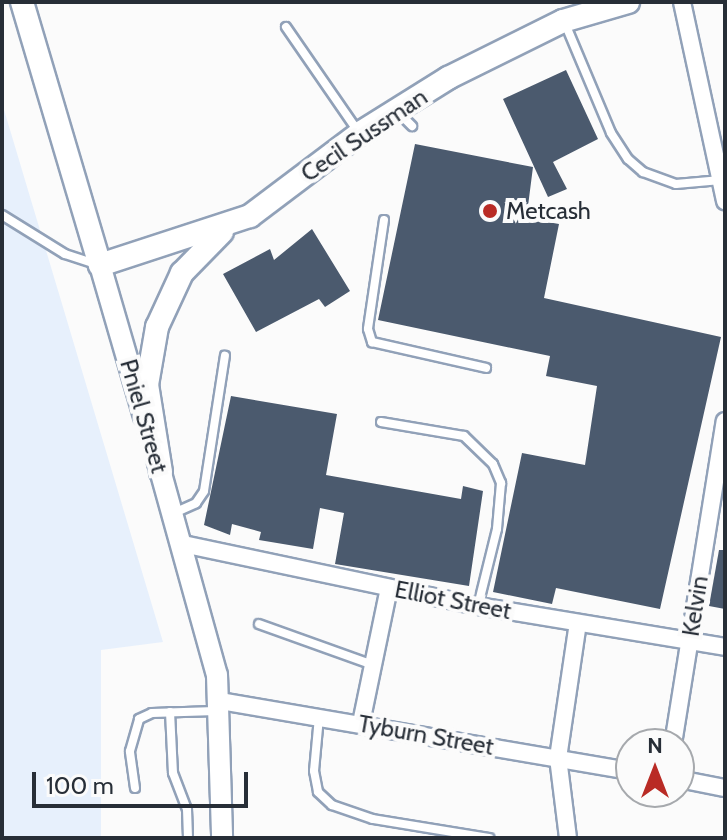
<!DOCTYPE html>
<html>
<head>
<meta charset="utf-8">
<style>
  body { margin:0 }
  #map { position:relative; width:727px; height:840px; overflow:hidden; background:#fbfbfb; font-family:Cabin,sans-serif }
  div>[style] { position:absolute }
  .built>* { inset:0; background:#e7f0fc }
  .building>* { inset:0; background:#4b5a6e }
  .roads { filter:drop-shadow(2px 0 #91a1b8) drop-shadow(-2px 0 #91a1b8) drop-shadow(0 2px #91a1b8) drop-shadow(0 -2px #91a1b8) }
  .service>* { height:8px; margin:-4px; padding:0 4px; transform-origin:4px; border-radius:4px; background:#fff }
  .minor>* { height:16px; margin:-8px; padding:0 8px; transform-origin:8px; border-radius:8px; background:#fff }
  .tertiary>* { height:20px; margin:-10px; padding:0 10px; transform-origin:10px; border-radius:10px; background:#fff }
  .secondary>* { height:22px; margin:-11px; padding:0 11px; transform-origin:11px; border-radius:11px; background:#fff }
  .dots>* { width:22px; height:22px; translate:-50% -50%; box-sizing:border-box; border:4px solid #fbfbfb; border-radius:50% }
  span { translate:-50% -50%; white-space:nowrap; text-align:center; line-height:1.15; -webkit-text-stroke:8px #fbfbfb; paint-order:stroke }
  .street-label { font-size:24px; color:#272e37 }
  .poi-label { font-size:24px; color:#272e37 }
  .left { translate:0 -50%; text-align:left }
  .frame { position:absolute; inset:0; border:4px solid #272e37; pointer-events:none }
  .north { position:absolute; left:615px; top:728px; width:80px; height:80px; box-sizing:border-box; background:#fbfbfb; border:2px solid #a6a9ad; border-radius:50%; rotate:0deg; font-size:22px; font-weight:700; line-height:32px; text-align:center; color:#272e37 }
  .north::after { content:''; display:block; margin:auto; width:28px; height:36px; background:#b92b25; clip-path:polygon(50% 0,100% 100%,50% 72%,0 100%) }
  .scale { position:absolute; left:32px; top:772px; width:216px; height:36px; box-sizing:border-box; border:4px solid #272e37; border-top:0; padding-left:10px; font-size:24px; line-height:28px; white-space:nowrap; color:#272e37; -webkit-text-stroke:6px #fbfbfb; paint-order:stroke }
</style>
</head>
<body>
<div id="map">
  <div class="built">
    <div style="clip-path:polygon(2px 103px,163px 642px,101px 650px,101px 838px,2px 838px)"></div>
  </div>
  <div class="building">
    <div style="clip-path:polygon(566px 70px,598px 139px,553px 162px,567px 189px,548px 197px,503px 99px)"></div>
    <div style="clip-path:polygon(415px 144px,533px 167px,528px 206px,508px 215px,559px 224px,544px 298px,721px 337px,660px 609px,556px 588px,552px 604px,493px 592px,522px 453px,585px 465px,597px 386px,546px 376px,550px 356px,378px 320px)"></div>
    <div style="clip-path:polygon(312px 229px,350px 291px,325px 307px,319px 299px,256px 332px,223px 274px,270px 249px,274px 260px)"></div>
    <div style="clip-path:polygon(231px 396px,337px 414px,326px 475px,461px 499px,463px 486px,483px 491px,469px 586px,335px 564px,344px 513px,320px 508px,313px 549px,259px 540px,261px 532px,232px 524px,230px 535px,204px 525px)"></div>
    <div style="clip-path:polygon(719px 550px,725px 550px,725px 609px,709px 606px)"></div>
  </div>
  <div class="roads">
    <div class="service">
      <div style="left:564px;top:21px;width:121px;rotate:67.2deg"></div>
      <div style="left:611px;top:133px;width:31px;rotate:57deg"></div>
      <div style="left:628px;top:159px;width:20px;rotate:41deg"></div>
      <div style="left:643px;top:172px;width:35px;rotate:20deg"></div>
      <div style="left:676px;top:184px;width:45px;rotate:-5.1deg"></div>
      <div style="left:286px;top:27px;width:129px;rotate:55.4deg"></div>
      <div style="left:398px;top:112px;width:20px;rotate:45deg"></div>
      <div style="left:2px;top:215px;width:74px;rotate:31.8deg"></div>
      <div style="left:65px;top:254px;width:33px;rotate:18deg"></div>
      <div style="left:384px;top:220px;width:110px;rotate:98.4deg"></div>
      <div style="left:368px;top:329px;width:14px;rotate:73deg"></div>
      <div style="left:372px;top:342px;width:117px;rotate:12.8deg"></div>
      <div style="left:381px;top:422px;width:84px;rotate:9.6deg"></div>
      <div style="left:464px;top:436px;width:40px;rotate:44deg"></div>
      <div style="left:493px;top:464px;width:21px;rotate:67deg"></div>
      <div style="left:501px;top:483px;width:46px;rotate:95deg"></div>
      <div style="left:497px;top:529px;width:79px;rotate:103.9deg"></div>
      <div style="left:174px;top:513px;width:24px;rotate:-24deg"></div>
      <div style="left:196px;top:503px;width:14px;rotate:-56deg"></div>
      <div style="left:204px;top:491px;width:137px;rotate:-81.2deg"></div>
      <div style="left:259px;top:624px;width:121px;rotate:19.8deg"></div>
      <div style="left:170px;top:712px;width:61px;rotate:87.2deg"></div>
      <div style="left:173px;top:773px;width:39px;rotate:69deg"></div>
      <div style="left:187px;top:809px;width:29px;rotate:88deg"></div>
      <div style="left:319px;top:717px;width:54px;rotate:95.3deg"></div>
      <div style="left:314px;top:771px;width:21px;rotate:79deg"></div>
      <div style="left:318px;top:792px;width:19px;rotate:43deg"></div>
      <div style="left:332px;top:805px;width:43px;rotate:18.9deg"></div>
      <div style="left:373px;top:819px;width:118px;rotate:9.3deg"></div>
      <div style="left:135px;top:788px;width:37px;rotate:-98deg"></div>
      <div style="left:130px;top:751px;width:33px;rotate:-74deg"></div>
      <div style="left:139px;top:719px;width:14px;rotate:-25deg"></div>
      <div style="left:152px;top:713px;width:64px;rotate:-1.8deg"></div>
    </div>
    <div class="minor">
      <div style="left:682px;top:2px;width:204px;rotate:77.8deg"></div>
      <div style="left:183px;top:544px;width:301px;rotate:11.9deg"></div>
      <div style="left:478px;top:606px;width:250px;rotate:9.4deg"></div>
      <div style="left:220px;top:701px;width:417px;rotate:9.7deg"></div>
      <div style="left:361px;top:723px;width:138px;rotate:-78.3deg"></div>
      <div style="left:673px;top:744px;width:327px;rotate:-80.9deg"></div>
      <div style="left:679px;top:779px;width:47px;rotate:11.1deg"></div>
      <div style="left:568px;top:838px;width:81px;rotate:-97.1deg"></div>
      <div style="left:558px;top:758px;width:136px;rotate:-81.6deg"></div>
    </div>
    <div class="tertiary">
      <div style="left:100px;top:265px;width:157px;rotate:73.8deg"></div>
      <div style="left:157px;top:459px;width:224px;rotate:74.5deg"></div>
      <div style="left:217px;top:675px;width:163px;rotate:88.2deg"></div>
    </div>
    <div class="secondary">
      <div style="left:22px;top:2px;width:274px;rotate:73.5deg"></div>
      <div style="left:100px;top:265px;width:158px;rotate:-18.1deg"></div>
      <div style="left:250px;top:216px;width:138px;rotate:-37deg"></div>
      <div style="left:360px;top:133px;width:104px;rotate:-32deg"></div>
      <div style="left:448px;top:78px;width:128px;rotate:-26.4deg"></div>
      <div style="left:563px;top:21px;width:68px;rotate:-16.3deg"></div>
      <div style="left:161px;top:472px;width:88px;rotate:-99.1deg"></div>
      <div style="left:147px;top:385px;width:59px;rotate:-80.2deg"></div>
      <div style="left:157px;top:327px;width:60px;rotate:-65.2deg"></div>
      <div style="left:182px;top:273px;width:57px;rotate:-45.7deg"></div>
    </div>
  </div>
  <div class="dots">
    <div style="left:490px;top:211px;background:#b92b25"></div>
  </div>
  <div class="street-label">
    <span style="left:364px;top:135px;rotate:-34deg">Cecil Sussman</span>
    <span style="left:144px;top:416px;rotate:74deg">Pniel Street</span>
    <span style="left:453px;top:600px;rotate:11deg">Elliot Street</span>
    <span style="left:695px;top:606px;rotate:-81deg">Kelvin</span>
    <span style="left:426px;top:735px;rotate:10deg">Tyburn Street</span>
  </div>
  <div class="poi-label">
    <span class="left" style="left:506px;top:211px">Metcash</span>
  </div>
  <div class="frame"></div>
  <div class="north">N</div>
  <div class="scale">100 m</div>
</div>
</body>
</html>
